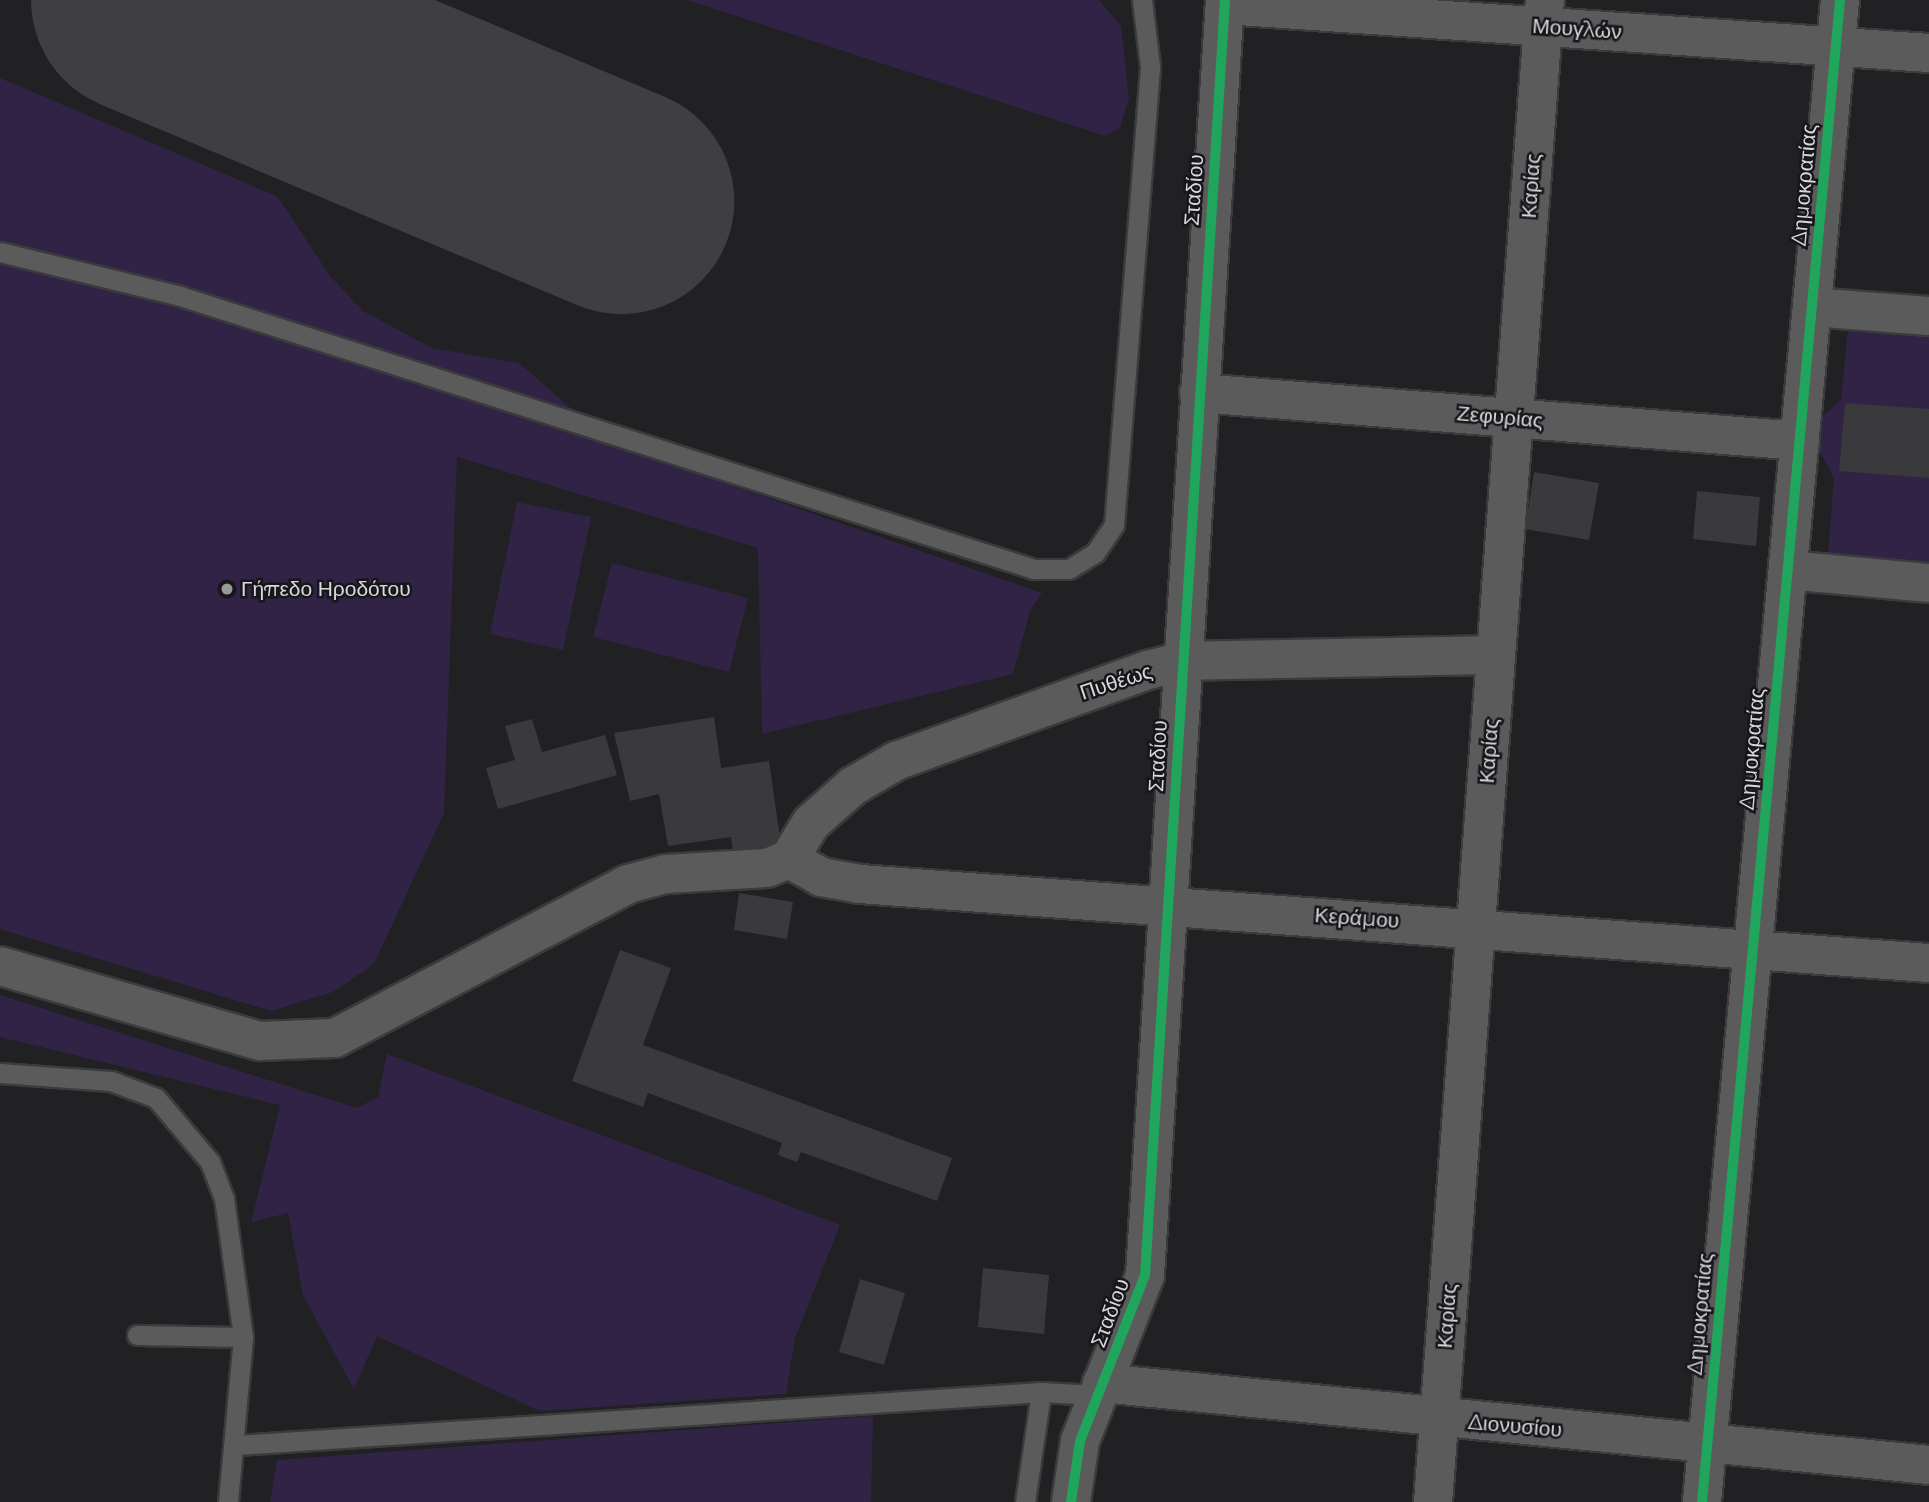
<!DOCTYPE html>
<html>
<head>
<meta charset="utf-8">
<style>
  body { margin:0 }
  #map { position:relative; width:1929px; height:1502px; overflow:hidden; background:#212023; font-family:Montserrat,sans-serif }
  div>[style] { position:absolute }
  .green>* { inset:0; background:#312345 }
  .runway>* { height:226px; margin:-113px; padding:0 113px; transform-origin:113px; border-radius:113px; background:#3f3e41 }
  .building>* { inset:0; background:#3a393c }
  .roads { filter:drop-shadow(2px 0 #3b3a3c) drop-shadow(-2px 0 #3b3a3c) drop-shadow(0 2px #3b3a3c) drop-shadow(0 -2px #3b3a3c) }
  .service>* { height:19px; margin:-9.5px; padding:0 9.5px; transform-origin:9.5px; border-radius:9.5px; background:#5b5b5c }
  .minor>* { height:38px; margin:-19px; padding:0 19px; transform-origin:19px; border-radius:19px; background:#5b5b5c }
  .cycleway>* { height:10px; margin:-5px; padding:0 5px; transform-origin:5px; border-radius:5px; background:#20a55d }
  .dots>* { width:19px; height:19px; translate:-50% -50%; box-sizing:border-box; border:4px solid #18161b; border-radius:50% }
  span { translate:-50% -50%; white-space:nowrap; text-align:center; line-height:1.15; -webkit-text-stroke:5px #18161b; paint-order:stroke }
  .street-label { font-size:21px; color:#d8d7da }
  .poi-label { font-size:21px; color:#d8d7da }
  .left { translate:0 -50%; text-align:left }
</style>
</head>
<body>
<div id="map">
  <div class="green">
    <div style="clip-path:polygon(687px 0,1099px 0,1121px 26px,1129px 98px,1120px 128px,1105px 136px)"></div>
    <div style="clip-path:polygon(0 78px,278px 197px,330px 276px,363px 311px,432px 348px,519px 363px,612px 444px,1042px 593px,1030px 611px,1013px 674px,762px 734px,758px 548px,457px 457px,444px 813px,374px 964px,333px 992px,271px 1011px,0 929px)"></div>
    <div style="clip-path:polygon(1848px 327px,1929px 334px,1929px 563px,1828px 553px,1834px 478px,1815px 442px,1824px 415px,1841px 400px)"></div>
    <div style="clip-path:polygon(517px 502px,591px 517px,563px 650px,490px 634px)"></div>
    <div style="clip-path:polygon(612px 563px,748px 598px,729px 672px,593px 637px)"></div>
    <div style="clip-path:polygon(0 995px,357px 1108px,378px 1097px,387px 1054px,840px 1225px,795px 1338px,786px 1394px,540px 1411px,377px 1336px,354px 1389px,303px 1295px,288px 1213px,251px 1222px,280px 1105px,0 1037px)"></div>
    <div style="clip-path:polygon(873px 1416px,871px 1502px,270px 1502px,277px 1460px)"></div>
  </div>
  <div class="runway">
    <div style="left:144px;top:0;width:518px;rotate:22.85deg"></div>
  </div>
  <div class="building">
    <div style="clip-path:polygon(1845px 403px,1929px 409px,1929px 478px,1839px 471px)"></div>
    <div style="clip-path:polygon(1534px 472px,1599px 483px,1589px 540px,1525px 529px)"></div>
    <div style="clip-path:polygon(1697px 491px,1760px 497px,1756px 546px,1693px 539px)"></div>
    <div style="clip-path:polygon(714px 717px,721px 768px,769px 761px,781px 844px,733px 851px,731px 837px,668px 846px,659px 794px,630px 801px,614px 733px)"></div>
    <div style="clip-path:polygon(532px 719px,542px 752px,605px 735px,617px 775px,498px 809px,486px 768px,515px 760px,505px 726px)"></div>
    <div style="clip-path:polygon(739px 893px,793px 902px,787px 939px,734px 930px)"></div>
    <div style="clip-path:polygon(620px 950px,671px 968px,643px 1045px,952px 1158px,937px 1201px,801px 1152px,797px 1162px,778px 1155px,782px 1143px,648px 1093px,643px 1107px,572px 1081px)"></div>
    <div style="clip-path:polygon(983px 1268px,1049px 1275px,1044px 1334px,978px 1327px)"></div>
    <div style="clip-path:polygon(860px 1279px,905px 1293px,884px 1365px,839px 1352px)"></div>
  </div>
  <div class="roads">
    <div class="service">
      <div style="left:0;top:252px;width:185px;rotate:13.7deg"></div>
      <div style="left:180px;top:296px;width:897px;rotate:17.73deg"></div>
      <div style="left:1034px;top:569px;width:35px"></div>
      <div style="left:1069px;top:569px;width:31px;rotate:-32deg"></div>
      <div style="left:1095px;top:553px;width:34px;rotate:-56deg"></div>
      <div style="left:1114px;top:525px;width:460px;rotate:-85.5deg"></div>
      <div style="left:1150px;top:66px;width:66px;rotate:-96.9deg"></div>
      <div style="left:0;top:1073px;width:111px;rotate:4.1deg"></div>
      <div style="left:111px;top:1081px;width:48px;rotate:20.7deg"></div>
      <div style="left:156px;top:1098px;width:84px;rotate:49.8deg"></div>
      <div style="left:210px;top:1162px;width:39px;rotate:69deg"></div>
      <div style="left:224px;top:1198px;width:140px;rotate:82.2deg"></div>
      <div style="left:243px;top:1337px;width:166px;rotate:95.2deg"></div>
      <div style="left:137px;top:1335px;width:106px;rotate:1.1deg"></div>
      <div style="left:237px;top:1445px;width:806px;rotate:-3.77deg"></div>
      <div style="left:1041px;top:1392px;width:55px;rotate:3.1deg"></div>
      <div style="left:1025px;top:1502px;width:111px;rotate:-81.7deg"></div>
    </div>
    <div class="minor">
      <div style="left:1225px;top:5px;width:706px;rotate:3.9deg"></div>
      <div style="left:1812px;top:307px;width:117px;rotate:4.4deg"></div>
      <div style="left:1199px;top:393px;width:603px;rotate:4.57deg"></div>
      <div style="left:1788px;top:570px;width:142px;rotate:5.3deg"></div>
      <div style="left:789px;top:859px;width:37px;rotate:29deg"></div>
      <div style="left:821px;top:877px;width:40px;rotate:10deg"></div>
      <div style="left:860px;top:884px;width:1072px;rotate:4.23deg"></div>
      <div style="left:789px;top:859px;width:42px;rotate:-58.6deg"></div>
      <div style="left:811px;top:823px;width:56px;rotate:-41.4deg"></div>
      <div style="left:853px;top:786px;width:50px;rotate:-30.2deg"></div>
      <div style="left:896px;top:761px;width:268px;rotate:-19.9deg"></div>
      <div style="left:1148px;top:670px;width:36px;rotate:-14deg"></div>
      <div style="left:1183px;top:661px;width:313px;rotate:-1.1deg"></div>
      <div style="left:0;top:966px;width:271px;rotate:16.1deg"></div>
      <div style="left:260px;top:1041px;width:75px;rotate:-2.3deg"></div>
      <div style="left:335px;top:1038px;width:331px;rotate:-27.7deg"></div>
      <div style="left:628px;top:884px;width:39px;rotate:-15deg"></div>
      <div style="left:666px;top:874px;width:101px;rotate:-3.4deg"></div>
      <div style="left:767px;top:868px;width:24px;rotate:-22deg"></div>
      <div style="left:1102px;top:1383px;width:831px;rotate:5.66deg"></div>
      <div style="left:1071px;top:1502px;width:62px;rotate:-81.6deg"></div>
      <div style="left:1080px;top:1441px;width:178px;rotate:-68.6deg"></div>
      <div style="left:1145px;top:1275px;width:1278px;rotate:-86.41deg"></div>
      <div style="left:1433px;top:1502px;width:1506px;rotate:-85.74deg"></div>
      <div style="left:1702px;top:1502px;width:1508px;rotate:-84.75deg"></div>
    </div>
  </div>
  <div class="cycleway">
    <div style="left:1071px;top:1502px;width:62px;rotate:-81.6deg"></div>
    <div style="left:1080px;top:1441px;width:178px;rotate:-68.6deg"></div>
    <div style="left:1145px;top:1275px;width:1278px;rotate:-86.41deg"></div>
    <div style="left:1702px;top:1502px;width:1508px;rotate:-84.75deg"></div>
  </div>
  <div class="dots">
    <div style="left:227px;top:589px;background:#98979a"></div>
  </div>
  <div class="street-label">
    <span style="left:1577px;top:29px;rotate:4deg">Μουγλών</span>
    <span style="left:1804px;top:185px;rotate:-85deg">Δημοκρατίας</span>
    <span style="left:1531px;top:186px;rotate:-86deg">Καρίας</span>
    <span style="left:1194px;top:190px;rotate:-86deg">Σταδίου</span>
    <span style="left:1500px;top:417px;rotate:5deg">Ζεφυρίας</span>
    <span style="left:1116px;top:682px;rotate:-18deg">Πυθέως</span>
    <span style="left:1752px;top:749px;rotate:-85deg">Δημοκρατίας</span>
    <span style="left:1489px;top:751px;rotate:-86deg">Καρίας</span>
    <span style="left:1158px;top:756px;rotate:-87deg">Σταδίου</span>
    <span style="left:1357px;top:918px;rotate:4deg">Κεράμου</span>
    <span style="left:1110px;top:1313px;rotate:-69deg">Σταδίου</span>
    <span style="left:1700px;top:1314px;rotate:-85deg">Δημοκρατίας</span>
    <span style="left:1447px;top:1316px;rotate:-86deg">Καρίας</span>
    <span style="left:1515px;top:1426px;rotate:5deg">Διονυσίου</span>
  </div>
  <div class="poi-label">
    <span class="left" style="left:241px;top:589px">Γήπεδο Ηροδότου</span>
  </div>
</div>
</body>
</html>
